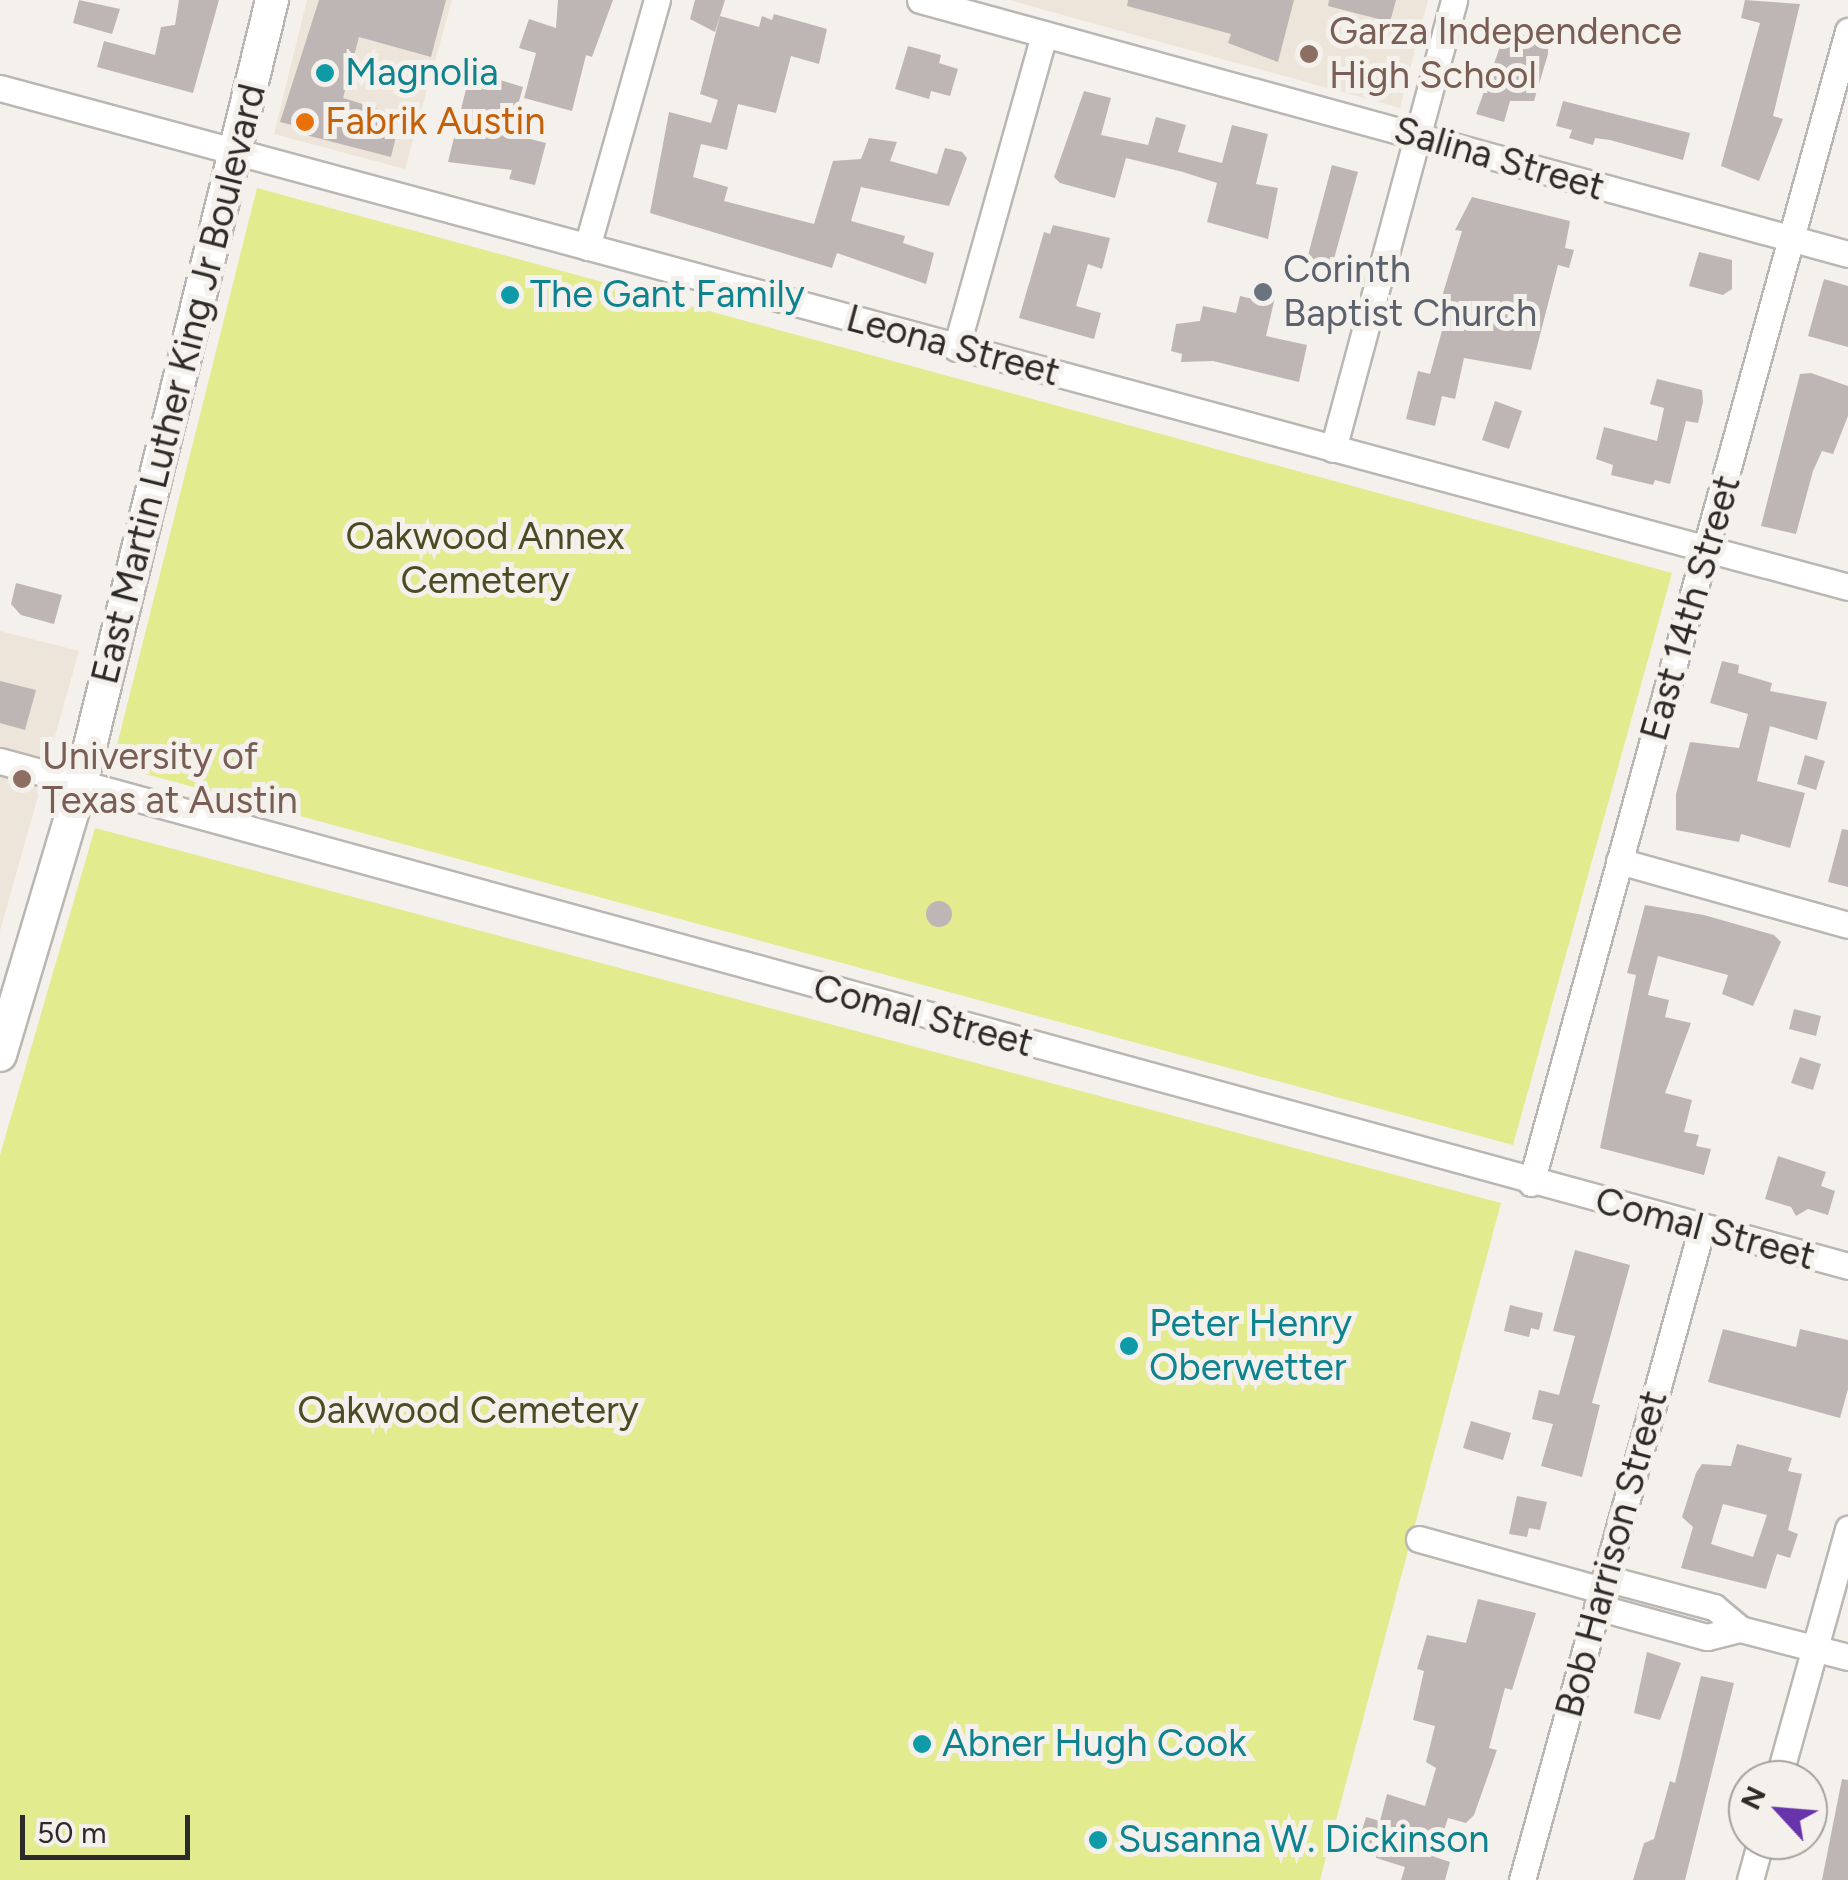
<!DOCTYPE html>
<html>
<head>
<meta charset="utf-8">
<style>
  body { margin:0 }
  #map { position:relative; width:1848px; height:1880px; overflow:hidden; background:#f4f0eb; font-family:Figtree,sans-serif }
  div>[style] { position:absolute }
  .built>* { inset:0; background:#ede5d9 }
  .green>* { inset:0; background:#e3eb8f }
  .building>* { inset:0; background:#beb6b5 }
  .round { border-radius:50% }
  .roads { filter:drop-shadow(2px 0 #bab6b1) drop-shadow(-2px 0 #bab6b1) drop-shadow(0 2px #bab6b1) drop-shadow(0 -2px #bab6b1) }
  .minor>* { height:25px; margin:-12.5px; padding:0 12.5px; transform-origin:12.5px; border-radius:12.5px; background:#fff }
  .major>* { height:32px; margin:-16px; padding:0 16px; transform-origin:16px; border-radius:16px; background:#fff }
  .dots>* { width:28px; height:28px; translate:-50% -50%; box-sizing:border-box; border:5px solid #f4f0eb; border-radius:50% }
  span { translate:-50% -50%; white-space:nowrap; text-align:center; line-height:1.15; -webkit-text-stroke:10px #f4f0eb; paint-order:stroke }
  .education-label { font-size:38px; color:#785e54 }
  .left { translate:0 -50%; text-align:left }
  .culture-label { font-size:38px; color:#0d838f }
  .food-label { font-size:38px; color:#c56008 }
  .street-label { font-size:38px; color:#2d2b29 }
  .worship-label { font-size:38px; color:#5b616d }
  .park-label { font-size:38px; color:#4a4d23 }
  .north { position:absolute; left:1728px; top:1760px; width:100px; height:100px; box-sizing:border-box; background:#f4f0eb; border:2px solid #a4a19d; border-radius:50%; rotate:296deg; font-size:28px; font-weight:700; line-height:40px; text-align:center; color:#2d2b29 }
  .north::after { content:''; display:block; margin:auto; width:35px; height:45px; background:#6734ab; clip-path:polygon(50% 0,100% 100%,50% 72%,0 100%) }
  .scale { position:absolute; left:20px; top:1815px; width:170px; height:45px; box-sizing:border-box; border:5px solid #2d2b29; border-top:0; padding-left:12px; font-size:30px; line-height:35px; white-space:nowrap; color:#2d2b29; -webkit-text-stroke:8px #f4f0eb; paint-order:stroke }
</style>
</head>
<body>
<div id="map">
  <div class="built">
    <div style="clip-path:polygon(307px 0,452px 0,405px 169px,274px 134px)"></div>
    <div style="clip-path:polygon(1009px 0,1428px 0,1400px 108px)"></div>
    <div style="clip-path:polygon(0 631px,79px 651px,0 931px)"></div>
  </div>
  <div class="green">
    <div style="clip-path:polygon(257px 188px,1672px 573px,1513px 1145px,112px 765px)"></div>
    <div style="clip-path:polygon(95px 828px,1501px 1203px,1320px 1880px,0 1880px,0 1155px)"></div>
  </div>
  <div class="building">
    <div style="clip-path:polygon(79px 0,120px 9px,112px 34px,73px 23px)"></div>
    <div style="clip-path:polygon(179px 0,219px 0,193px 93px,97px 67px,104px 41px,155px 55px,161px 27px,175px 25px)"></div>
    <div style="clip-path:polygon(319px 0,446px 0,431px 57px,359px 37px,343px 98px,401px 116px,391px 157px,298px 133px,300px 127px,280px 122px)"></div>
    <div style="clip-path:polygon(558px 0,613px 0,592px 57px,586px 55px,572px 111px,524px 98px,536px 53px,519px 48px,529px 19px,556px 28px)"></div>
    <div style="clip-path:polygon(695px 0,725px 0,715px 32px,690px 19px)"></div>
    <div style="clip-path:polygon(1128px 0,1294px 0,1278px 62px,1228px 43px,1231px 34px,1127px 6px)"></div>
    <div style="clip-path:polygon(1329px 0,1396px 0,1390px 22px,1328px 6px)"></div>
    <div style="clip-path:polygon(1745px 0,1800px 4px,1773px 116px,1783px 119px,1759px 181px,1721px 166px,1760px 23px,1741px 18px)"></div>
    <div style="clip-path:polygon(774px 14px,827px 29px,819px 64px,791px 56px,776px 113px,738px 104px,727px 150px,701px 144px,693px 177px,728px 187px,724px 201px,814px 224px,833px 161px,861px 159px,869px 138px,897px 142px,890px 161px,937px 174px,945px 148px,962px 152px,967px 158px,949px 206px,861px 187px,851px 221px,905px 236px,903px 243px,934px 253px,926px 284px,837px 253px,832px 268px,650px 213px,669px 112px,711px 123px,718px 100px,700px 94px,720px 16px,759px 27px,762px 16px,772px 20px)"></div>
    <div style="clip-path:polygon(1506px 30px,1548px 42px,1548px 54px,1534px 101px,1510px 101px,1504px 122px,1476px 114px)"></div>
    <div style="clip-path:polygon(908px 46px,941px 55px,939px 63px,958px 69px,950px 96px,931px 91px,929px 99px,895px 89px)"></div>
    <div style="clip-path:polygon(477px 73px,523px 87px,510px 134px,546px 143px,535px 185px,509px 179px,512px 170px,448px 162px,466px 89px,472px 90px)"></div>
    <div style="clip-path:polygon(1084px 91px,1111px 98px,1101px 135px,1148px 145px,1156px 117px,1186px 125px,1178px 152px,1222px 163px,1232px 125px,1268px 134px,1256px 184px,1278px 188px,1268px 239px,1207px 222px,1217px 183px,1183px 172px,1126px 158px,1115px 198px,1060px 183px,1054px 177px)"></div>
    <div style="clip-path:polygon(1563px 101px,1690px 133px,1683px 160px,1610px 140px,1595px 138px,1593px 145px,1569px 138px,1572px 130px,1556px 126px)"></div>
    <div style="clip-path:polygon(1332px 165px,1358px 172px,1332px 266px,1307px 259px)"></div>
    <div style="clip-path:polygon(1472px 197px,1570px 221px,1565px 248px,1574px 250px,1569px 268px,1558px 265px,1531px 370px,1464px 358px,1455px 399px,1442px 396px,1435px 426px,1406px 419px,1418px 371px,1430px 374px,1449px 305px,1440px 303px,1462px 231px,1455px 230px)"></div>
    <div style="clip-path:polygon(1053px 225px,1110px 238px,1102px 269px,1088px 264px,1076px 306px,1101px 313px,1094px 339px,1019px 318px,1044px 232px,1050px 234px)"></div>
    <div style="clip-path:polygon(1699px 252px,1732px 260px,1732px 289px,1723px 295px,1689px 286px)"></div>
    <div style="clip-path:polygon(1824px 279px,1848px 286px,1848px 347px,1808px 336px)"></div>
    <div style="clip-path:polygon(1255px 287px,1276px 293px,1266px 336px,1307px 345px,1299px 382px,1213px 361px,1181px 362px,1182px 354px,1171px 351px,1176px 324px,1200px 321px,1203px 306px,1236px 313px,1240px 296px,1253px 299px)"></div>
    <div style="clip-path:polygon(1811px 373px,1848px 386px,1848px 416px,1833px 454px,1822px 451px,1813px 471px,1796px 534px,1761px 526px,1800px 374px)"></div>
    <div style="clip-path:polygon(1657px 379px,1702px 390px,1703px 402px,1698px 423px,1686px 421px,1670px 484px,1655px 480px,1653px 485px,1611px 475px,1613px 465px,1596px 459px,1604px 427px,1657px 441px,1664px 408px,1650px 404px)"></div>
    <div style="clip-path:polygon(1495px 401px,1522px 411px,1509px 449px,1482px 440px)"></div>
    <div style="clip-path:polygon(16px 583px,62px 595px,54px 624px,21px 615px,11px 604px)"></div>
    <div style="clip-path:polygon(1722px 661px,1739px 665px,1738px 673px,1772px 683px,1770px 691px,1827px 702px,1817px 740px,1770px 726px,1757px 781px,1805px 793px,1790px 848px,1741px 834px,1739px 842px,1676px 830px,1676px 794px,1690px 742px,1739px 748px,1748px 714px,1710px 703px)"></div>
    <div style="clip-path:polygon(0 681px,36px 690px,25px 730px,0 723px)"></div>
    <div style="clip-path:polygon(1805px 755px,1825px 761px,1816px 790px,1797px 784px)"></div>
    <div style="clip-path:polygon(1842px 829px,1848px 830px,1848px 887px,1828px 882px)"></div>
    <div class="round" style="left:926px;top:901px;width:26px;height:26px"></div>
    <div style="clip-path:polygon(1645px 905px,1704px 915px,1774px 935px,1781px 942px,1753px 1006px,1722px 994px,1728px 975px,1658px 956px,1648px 995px,1669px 1000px,1665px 1017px,1691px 1023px,1665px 1093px,1692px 1100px,1684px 1132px,1699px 1135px,1696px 1146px,1711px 1149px,1704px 1175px,1600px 1148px,1636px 975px,1627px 973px)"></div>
    <div style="clip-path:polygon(1794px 1009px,1821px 1016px,1816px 1036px,1789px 1029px)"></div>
    <div style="clip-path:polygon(1800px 1057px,1821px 1064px,1813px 1090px,1791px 1083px)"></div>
    <div style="clip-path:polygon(1778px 1156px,1826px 1172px,1821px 1186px,1835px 1191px,1828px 1215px,1808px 1209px,1796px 1216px,1791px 1207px,1765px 1199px)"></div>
    <div style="clip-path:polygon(1575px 1250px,1630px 1265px,1592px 1403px,1600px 1405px,1582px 1477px,1541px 1466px,1553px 1424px,1532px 1419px,1539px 1390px,1559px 1395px,1575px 1336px,1553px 1331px)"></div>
    <div style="clip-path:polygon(1510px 1305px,1543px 1313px,1539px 1330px,1531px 1328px,1529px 1337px,1504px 1331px)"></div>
    <div style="clip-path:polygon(1723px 1329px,1796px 1347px,1800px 1329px,1848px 1340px,1848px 1389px,1840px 1418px,1708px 1382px)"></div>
    <div style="clip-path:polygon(1471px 1421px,1511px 1433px,1503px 1460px,1463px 1448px)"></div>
    <div style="clip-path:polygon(evenodd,1737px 1444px,1792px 1458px,1788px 1471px,1802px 1474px,1788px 1530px,1798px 1534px,1790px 1558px,1777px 1554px,1766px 1589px,1681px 1568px,1693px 1527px,1682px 1517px,1696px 1473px,1702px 1464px,1731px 1466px,1737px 1444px,1723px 1504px,1767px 1515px,1753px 1557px,1711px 1544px,1723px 1504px)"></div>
    <div style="clip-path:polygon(1517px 1496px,1547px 1502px,1540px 1530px,1529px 1528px,1527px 1537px,1509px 1534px)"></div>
    <div style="clip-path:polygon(1478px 1599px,1536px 1613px,1512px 1690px,1505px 1688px,1489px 1748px,1497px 1750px,1474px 1815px,1466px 1823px,1448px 1818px,1435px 1857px,1450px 1862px,1445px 1880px,1401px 1880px,1405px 1867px,1376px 1858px,1379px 1846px,1359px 1840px,1366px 1817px,1380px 1821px,1387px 1794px,1425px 1806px,1436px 1768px,1426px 1762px,1435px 1726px,1413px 1720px,1424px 1671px,1417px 1669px,1427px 1635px,1466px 1643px)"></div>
    <div style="clip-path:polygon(1647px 1652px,1681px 1663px,1660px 1720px,1634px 1713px)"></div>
    <div style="clip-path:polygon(1701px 1676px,1734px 1683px,1685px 1880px,1633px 1880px,1644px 1843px,1654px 1839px,1670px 1781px,1675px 1783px)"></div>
    <div style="clip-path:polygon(1842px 1779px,1848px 1780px,1848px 1880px,1822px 1880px)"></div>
  </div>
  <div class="roads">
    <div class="minor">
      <div style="left:920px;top:0;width:962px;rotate:15.31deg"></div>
      <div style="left:0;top:88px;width:1914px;rotate:15.11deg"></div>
      <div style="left:587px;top:247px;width:257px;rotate:-74.2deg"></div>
      <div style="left:956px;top:348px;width:326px;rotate:-74.3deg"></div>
      <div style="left:1333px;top:449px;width:465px;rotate:-74.9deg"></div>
      <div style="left:0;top:761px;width:1916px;rotate:15.28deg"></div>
      <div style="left:1619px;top:861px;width:238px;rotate:15.6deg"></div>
      <div style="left:1531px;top:1183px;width:1195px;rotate:-74.61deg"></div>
      <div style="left:1419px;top:1539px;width:190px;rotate:15.6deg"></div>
      <div style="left:1605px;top:1578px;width:113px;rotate:14.9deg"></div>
      <div style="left:1714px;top:1607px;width:34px;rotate:40deg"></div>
      <div style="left:1740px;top:1629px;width:112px;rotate:14.5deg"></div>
      <div style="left:1597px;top:1607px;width:114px;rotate:15.3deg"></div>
      <div style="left:1707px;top:1637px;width:34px;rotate:-14deg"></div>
      <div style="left:1778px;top:1780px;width:261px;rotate:-74.4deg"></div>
      <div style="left:1522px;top:1880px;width:677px;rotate:-74.59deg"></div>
      <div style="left:1750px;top:1880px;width:41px;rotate:-74.6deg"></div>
    </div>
    <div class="major">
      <div style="left:0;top:1055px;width:284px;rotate:-73.4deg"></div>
      <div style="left:81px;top:783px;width:806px;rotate:-76.29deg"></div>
    </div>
  </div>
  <div class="dots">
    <div style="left:1309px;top:54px;background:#8d6e63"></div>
    <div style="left:325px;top:73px;background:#0f9aa8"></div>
    <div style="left:305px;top:122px;background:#e8710a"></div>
    <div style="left:1263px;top:292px;background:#6b7280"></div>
    <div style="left:510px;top:295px;background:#0f9aa8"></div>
    <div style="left:22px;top:779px;background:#8d6e63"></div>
    <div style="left:1129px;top:1346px;background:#0f9aa8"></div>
    <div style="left:922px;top:1744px;background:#0f9aa8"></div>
    <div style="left:1098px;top:1840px;background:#0f9aa8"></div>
  </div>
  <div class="education-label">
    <span class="left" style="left:1329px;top:54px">Garza Independence<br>High School</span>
    <span class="left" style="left:42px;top:779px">University of<br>Texas at Austin</span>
  </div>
  <div class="culture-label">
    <span class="left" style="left:345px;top:73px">Magnolia</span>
    <span class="left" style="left:530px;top:295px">The Gant Family</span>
    <span class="left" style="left:1149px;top:1346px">Peter Henry<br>Oberwetter</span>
    <span class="left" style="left:942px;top:1744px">Abner Hugh Cook</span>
    <span class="left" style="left:1118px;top:1840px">Susanna W. Dickinson</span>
  </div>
  <div class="food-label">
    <span class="left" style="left:325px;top:122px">Fabrik Austin</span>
  </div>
  <div class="street-label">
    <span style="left:1499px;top:159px;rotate:16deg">Salina Street</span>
    <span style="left:953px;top:346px;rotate:15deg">Leona Street</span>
    <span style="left:179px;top:384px;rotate:-76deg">East Martin Luther King Jr Boulevard</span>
    <span style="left:1691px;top:608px;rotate:-74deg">East 14th Street</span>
    <span style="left:923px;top:1016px;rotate:15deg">Comal Street</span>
    <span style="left:1705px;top:1229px;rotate:15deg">Comal Street</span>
    <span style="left:1612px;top:1554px;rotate:-75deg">Bob Harrison Street</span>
  </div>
  <div class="worship-label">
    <span class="left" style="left:1283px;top:292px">Corinth<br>Baptist Church</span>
  </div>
  <div class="park-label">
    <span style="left:485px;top:559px">Oakwood Annex<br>Cemetery</span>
    <span style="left:468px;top:1411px">Oakwood Cemetery</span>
  </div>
  <div class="north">N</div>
  <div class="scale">50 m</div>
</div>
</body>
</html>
